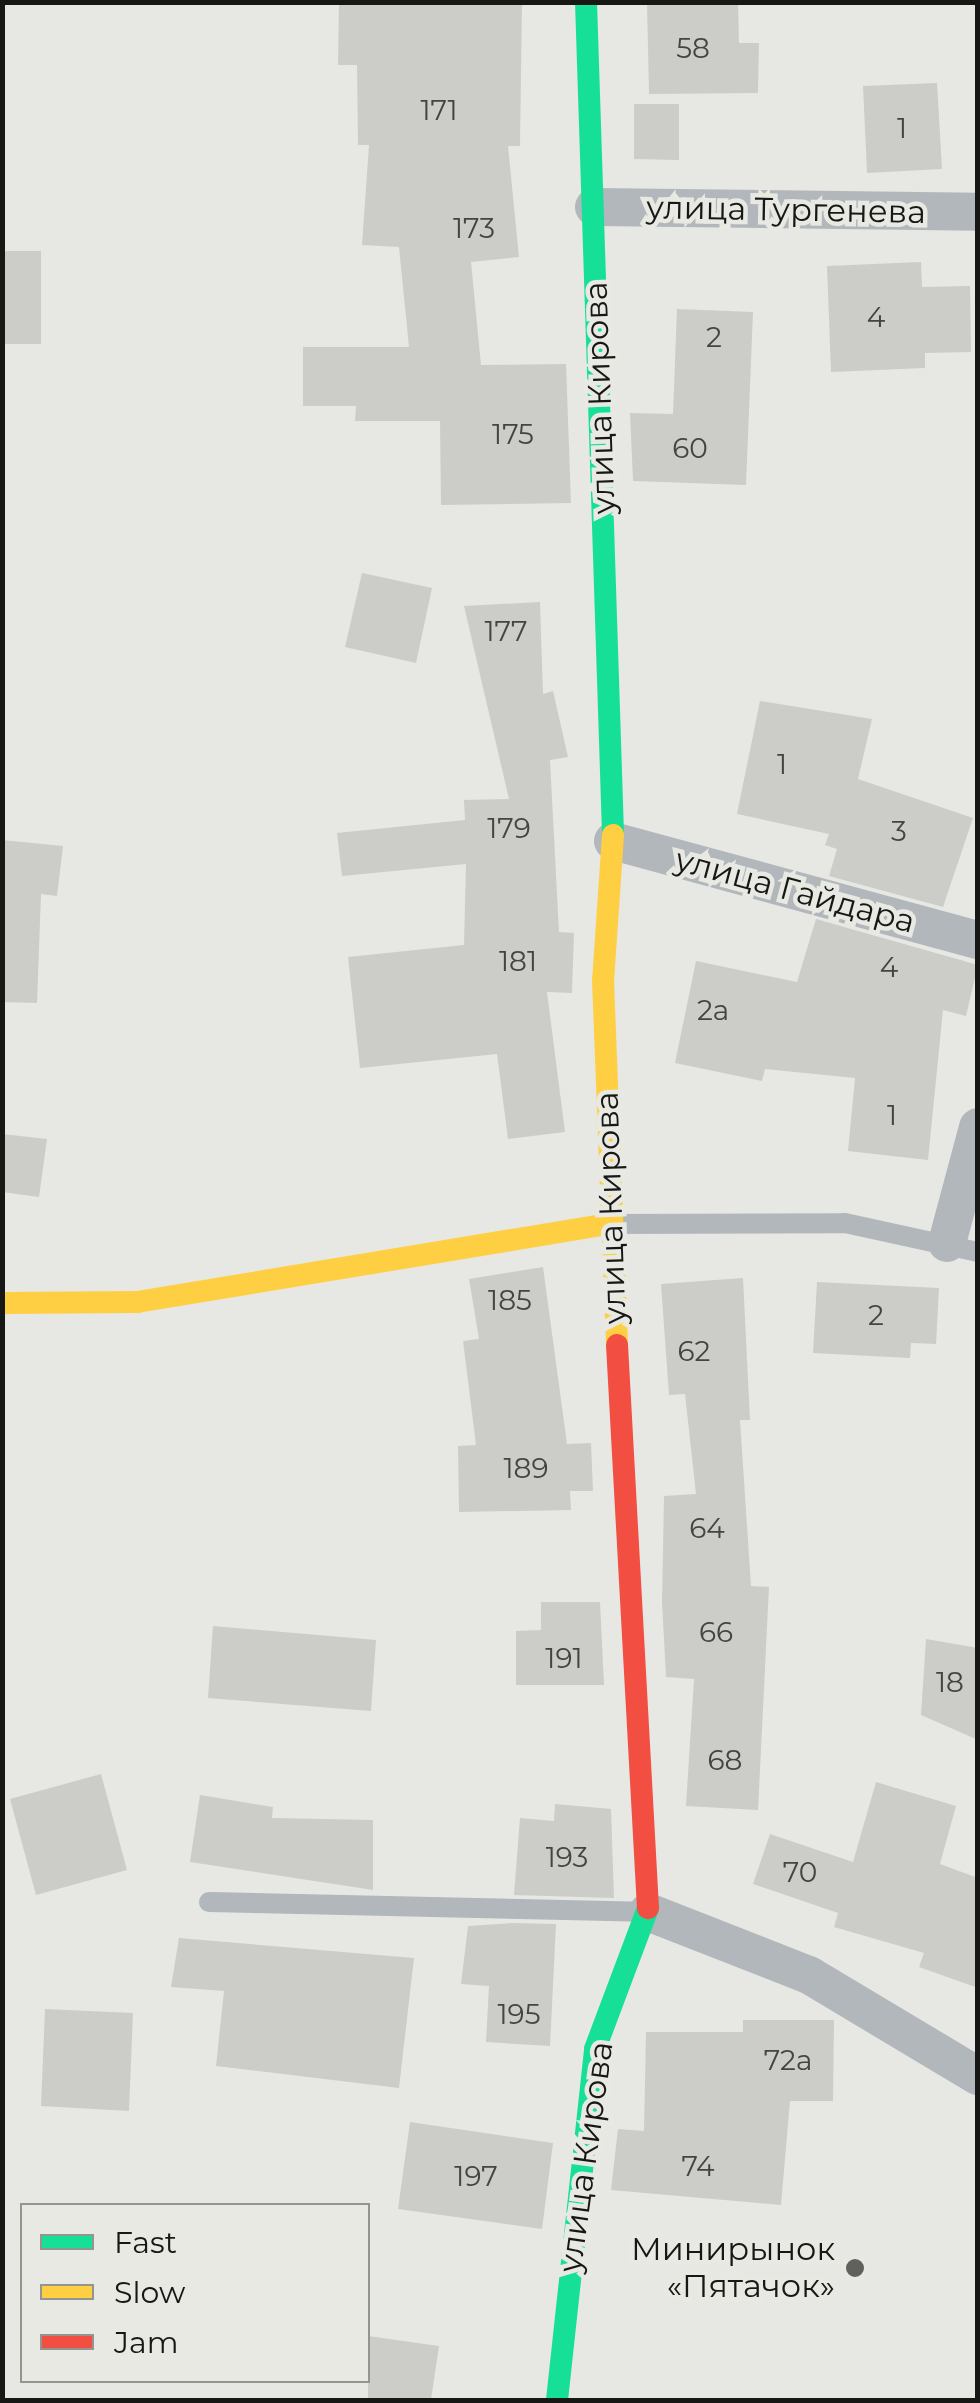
<!DOCTYPE html>
<html>
<head>
<meta charset="utf-8">
<style>
  body { margin:0 }
  #map { position:relative; width:980px; height:2403px; overflow:hidden; background:#e7e8e4; font-family:Montserrat,sans-serif }
  div>[style] { position:absolute }
  .building>* { inset:0; background:#ccccc9 }
  .lane>* { height:20px; margin:-10px; padding:0 10px; transform-origin:10px; border-radius:10px; background:#b1b7bb }
  .street>* { height:38px; margin:-19px; padding:0 19px; transform-origin:19px; border-radius:19px; background:#b1b7bb }
  .fast>* { height:22px; margin:-11px; padding:0 11px; transform-origin:11px; border-radius:11px; background:#16e098 }
  .slow>* { height:22px; margin:-11px; padding:0 11px; transform-origin:11px; border-radius:11px; background:#ffcf43 }
  .jam>* { height:22px; margin:-11px; padding:0 11px; transform-origin:11px; border-radius:11px; background:#f24e42 }
  .dots>* { width:28px; height:28px; translate:-50% -50%; box-sizing:border-box; border:5px solid #e8e9e3; border-radius:50% }
  span { translate:-50% -50%; white-space:nowrap; text-align:center; line-height:1.15; -webkit-text-stroke:9px #e8e9e3; paint-order:stroke }
  .number-label { font-size:28px; color:#444442 }
  .number-label span { -webkit-text-stroke-width:0 }
  .street-label { font-size:32px; color:#171715 }
  .poi-label { font-size:32px; color:#171715 }
  .right { translate:-100% -50%; text-align:right }
  .frame { position:absolute; inset:0; border:5px solid #171715; pointer-events:none }
  .legend { position:absolute; left:20px; top:2203px; width:350px; height:180px; box-sizing:border-box; background:#e8e9e3; border:2px solid #949591; margin:0; padding:12px 18px; list-style:none; font-size:30px; color:#171715 }
  .legend li { display:flex; align-items:center; gap:20px; height:50px }
  .legend b { width:50px; border:2px solid #949591 }
</style>
</head>
<body>
<div id="map">
  <div class="building">
    <div style="clip-path:polygon(339px 2px,522px 2px,520px 146px,508px 146px,519px 257px,471px 262px,481px 365px,566px 364px,571px 503px,441px 505px,440px 421px,355px 421px,356px 406px,303px 406px,303px 347px,409px 347px,399px 247px,362px 245px,369px 145px,358px 145px,357px 65px,338px 65px)"></div>
    <div style="clip-path:polygon(647px 2px,738px 2px,739px 43px,759px 43px,758px 93px,649px 94px)"></div>
    <div style="clip-path:polygon(937px 83px,942px 169px,867px 173px,863px 86px)"></div>
    <div style="clip-path:polygon(634px 104px,679px 104px,679px 160px,634px 159px)"></div>
    <div style="clip-path:polygon(2px 251px,41px 251px,41px 344px,2px 344px)"></div>
    <div style="clip-path:polygon(921px 262px,922px 287px,970px 286px,971px 352px,925px 353px,925px 368px,831px 372px,827px 266px)"></div>
    <div style="clip-path:polygon(677px 309px,753px 312px,746px 485px,633px 481px,630px 413px,673px 414px)"></div>
    <div style="clip-path:polygon(362px 573px,432px 588px,416px 663px,345px 647px)"></div>
    <div style="clip-path:polygon(540px 602px,543px 694px,553px 691px,568px 757px,550px 760px,559px 932px,574px 933px,572px 993px,547px 992px,565px 1132px,508px 1139px,497px 1054px,360px 1068px,348px 957px,464px 945px,466px 864px,342px 876px,337px 833px,465px 820px,464px 800px,509px 799px,464px 606px)"></div>
    <div style="clip-path:polygon(760px 701px,872px 719px,858px 779px,973px 818px,943px 907px,829px 876px,837px 849px,825px 845px,829px 834px,737px 814px)"></div>
    <div style="clip-path:polygon(2px 840px,63px 846px,57px 896px,41px 894px,37px 1003px,2px 1002px)"></div>
    <div style="clip-path:polygon(816px 919px,978px 965px,966px 1016px,943px 1010px,928px 1160px,848px 1151px,855px 1078px,765px 1069px,762px 1081px,675px 1063px,696px 961px,797px 982px)"></div>
    <div style="clip-path:polygon(2px 1134px,47px 1139px,39px 1197px,2px 1192px)"></div>
    <div style="clip-path:polygon(543px 1267px,567px 1444px,591px 1443px,593px 1491px,570px 1491px,571px 1510px,459px 1512px,458px 1446px,476px 1445px,463px 1341px,479px 1339px,469px 1279px)"></div>
    <div style="clip-path:polygon(743px 1278px,750px 1420px,740px 1420px,751px 1586px,769px 1587px,758px 1810px,686px 1806px,694px 1679px,666px 1677px,662px 1602px,664px 1496px,696px 1494px,685px 1394px,669px 1395px,661px 1284px)"></div>
    <div style="clip-path:polygon(817px 1282px,939px 1288px,936px 1344px,911px 1343px,910px 1358px,813px 1353px)"></div>
    <div style="clip-path:polygon(541px 1602px,600px 1602px,604px 1685px,516px 1685px,516px 1631px,541px 1630px)"></div>
    <div style="clip-path:polygon(213px 1626px,376px 1640px,371px 1711px,208px 1698px)"></div>
    <div style="clip-path:polygon(926px 1639px,978px 1648px,978px 1740px,921px 1715px)"></div>
    <div style="clip-path:polygon(101px 1774px,127px 1870px,36px 1895px,10px 1799px)"></div>
    <div style="clip-path:polygon(876px 1782px,956px 1806px,940px 1864px,978px 1878px,978px 1988px,919px 1967px,924px 1953px,834px 1927px,838px 1913px,753px 1884px,770px 1834px,853px 1862px)"></div>
    <div style="clip-path:polygon(200px 1795px,273px 1807px,272px 1818px,373px 1820px,373px 1890px,190px 1862px)"></div>
    <div style="clip-path:polygon(555px 1804px,611px 1809px,614px 1898px,514px 1895px,520px 1818px,554px 1821px)"></div>
    <div style="clip-path:polygon(512px 1923px,556px 1924px,550px 2046px,486px 2042px,489px 1986px,461px 1984px,468px 1926px)"></div>
    <div style="clip-path:polygon(179px 1938px,414px 1958px,399px 2088px,216px 2066px,224px 1991px,171px 1987px)"></div>
    <div style="clip-path:polygon(45px 2009px,133px 2013px,129px 2111px,41px 2106px)"></div>
    <div style="clip-path:polygon(743px 2020px,834px 2020px,833px 2101px,790px 2101px,781px 2205px,611px 2190px,618px 2129px,644px 2131px,646px 2032px,743px 2032px)"></div>
    <div style="clip-path:polygon(410px 2122px,553px 2143px,542px 2229px,398px 2209px)"></div>
    <div style="clip-path:polygon(368px 2336px,439px 2346px,431px 2400px,368px 2400px)"></div>
  </div>
  <div class="lane">
    <div style="left:612px;top:1224px;width:233px;rotate:-0.2deg"></div>
    <div style="left:845px;top:1223px;width:136px;rotate:12.3deg"></div>
    <div style="left:209px;top:1902px;width:433px;rotate:1.3deg"></div>
  </div>
  <div class="street">
    <div style="left:594px;top:207px;width:384px;rotate:0.7deg"></div>
    <div style="left:613px;top:841px;width:378px;rotate:15.2deg"></div>
    <div style="left:947px;top:1243px;width:120px;rotate:-75deg"></div>
    <div style="left:648px;top:1912px;width:173px;rotate:21.4deg"></div>
    <div style="left:809px;top:1975px;width:197px;rotate:30.9deg"></div>
  </div>
  <div class="fast">
    <div style="left:586px;top:2px;width:833px;rotate:88.14deg"></div>
    <div style="left:557px;top:2400px;width:353px;rotate:-83.8deg"></div>
    <div style="left:595px;top:2049px;width:151px;rotate:-69.4deg"></div>
  </div>
  <div class="slow">
    <div style="left:613px;top:835px;width:145px;rotate:93.9deg"></div>
    <div style="left:603px;top:980px;width:365px;rotate:87.8deg"></div>
    <div style="left:2px;top:1303px;width:135px;rotate:-0.4deg"></div>
    <div style="left:137px;top:1302px;width:479px;rotate:-9.4deg"></div>
  </div>
  <div class="jam">
    <div style="left:617px;top:1345px;width:564px;rotate:86.85deg"></div>
  </div>
  <div class="dots">
    <div style="left:855px;top:2268px;background:#60605d"></div>
  </div>
  <div class="number-label">
    <span style="left:693px;top:48px">58</span>
    <span style="left:439px;top:110px">171</span>
    <span style="left:902px;top:128px">1</span>
    <span style="left:474px;top:228px">173</span>
    <span style="left:876px;top:317px">4</span>
    <span style="left:714px;top:337px">2</span>
    <span style="left:513px;top:434px">175</span>
    <span style="left:690px;top:448px">60</span>
    <span style="left:506px;top:631px">177</span>
    <span style="left:782px;top:764px">1</span>
    <span style="left:509px;top:828px">179</span>
    <span style="left:899px;top:831px">3</span>
    <span style="left:518px;top:961px">181</span>
    <span style="left:889px;top:967px">4</span>
    <span style="left:713px;top:1010px">2а</span>
    <span style="left:892px;top:1115px">1</span>
    <span style="left:510px;top:1300px">185</span>
    <span style="left:876px;top:1315px">2</span>
    <span style="left:694px;top:1351px">62</span>
    <span style="left:526px;top:1468px">189</span>
    <span style="left:707px;top:1528px">64</span>
    <span style="left:716px;top:1632px">66</span>
    <span style="left:564px;top:1658px">191</span>
    <span style="left:950px;top:1682px">18</span>
    <span style="left:725px;top:1760px">68</span>
    <span style="left:567px;top:1857px">193</span>
    <span style="left:800px;top:1872px">70</span>
    <span style="left:519px;top:2014px">195</span>
    <span style="left:788px;top:2060px">72а</span>
    <span style="left:698px;top:2166px">74</span>
    <span style="left:476px;top:2176px">197</span>
  </div>
  <div class="street-label">
    <span style="left:786px;top:210px;rotate:1deg">улица Тургенева</span>
    <span style="left:600px;top:398px;rotate:-92deg">улица Кирова</span>
    <span style="left:795px;top:891px;rotate:15deg">улица Гайдара</span>
    <span style="left:611px;top:1208px;rotate:-92deg">улица Кирова</span>
    <span style="left:586px;top:2157px;rotate:-82deg">улица Кирова</span>
  </div>
  <div class="poi-label">
    <span class="right" style="left:835px;top:2268px">Минирынок<br>«Пятачок»</span>
  </div>
  <div class="frame"></div>
  <ul class="legend">
  <li><b style="height:12px;background:#16e098"></b>Fast</li>
  <li><b style="height:12px;background:#ffcf43"></b>Slow</li>
  <li><b style="height:12px;background:#f24e42"></b>Jam</li>
  </ul>
</div>
</body>
</html>
